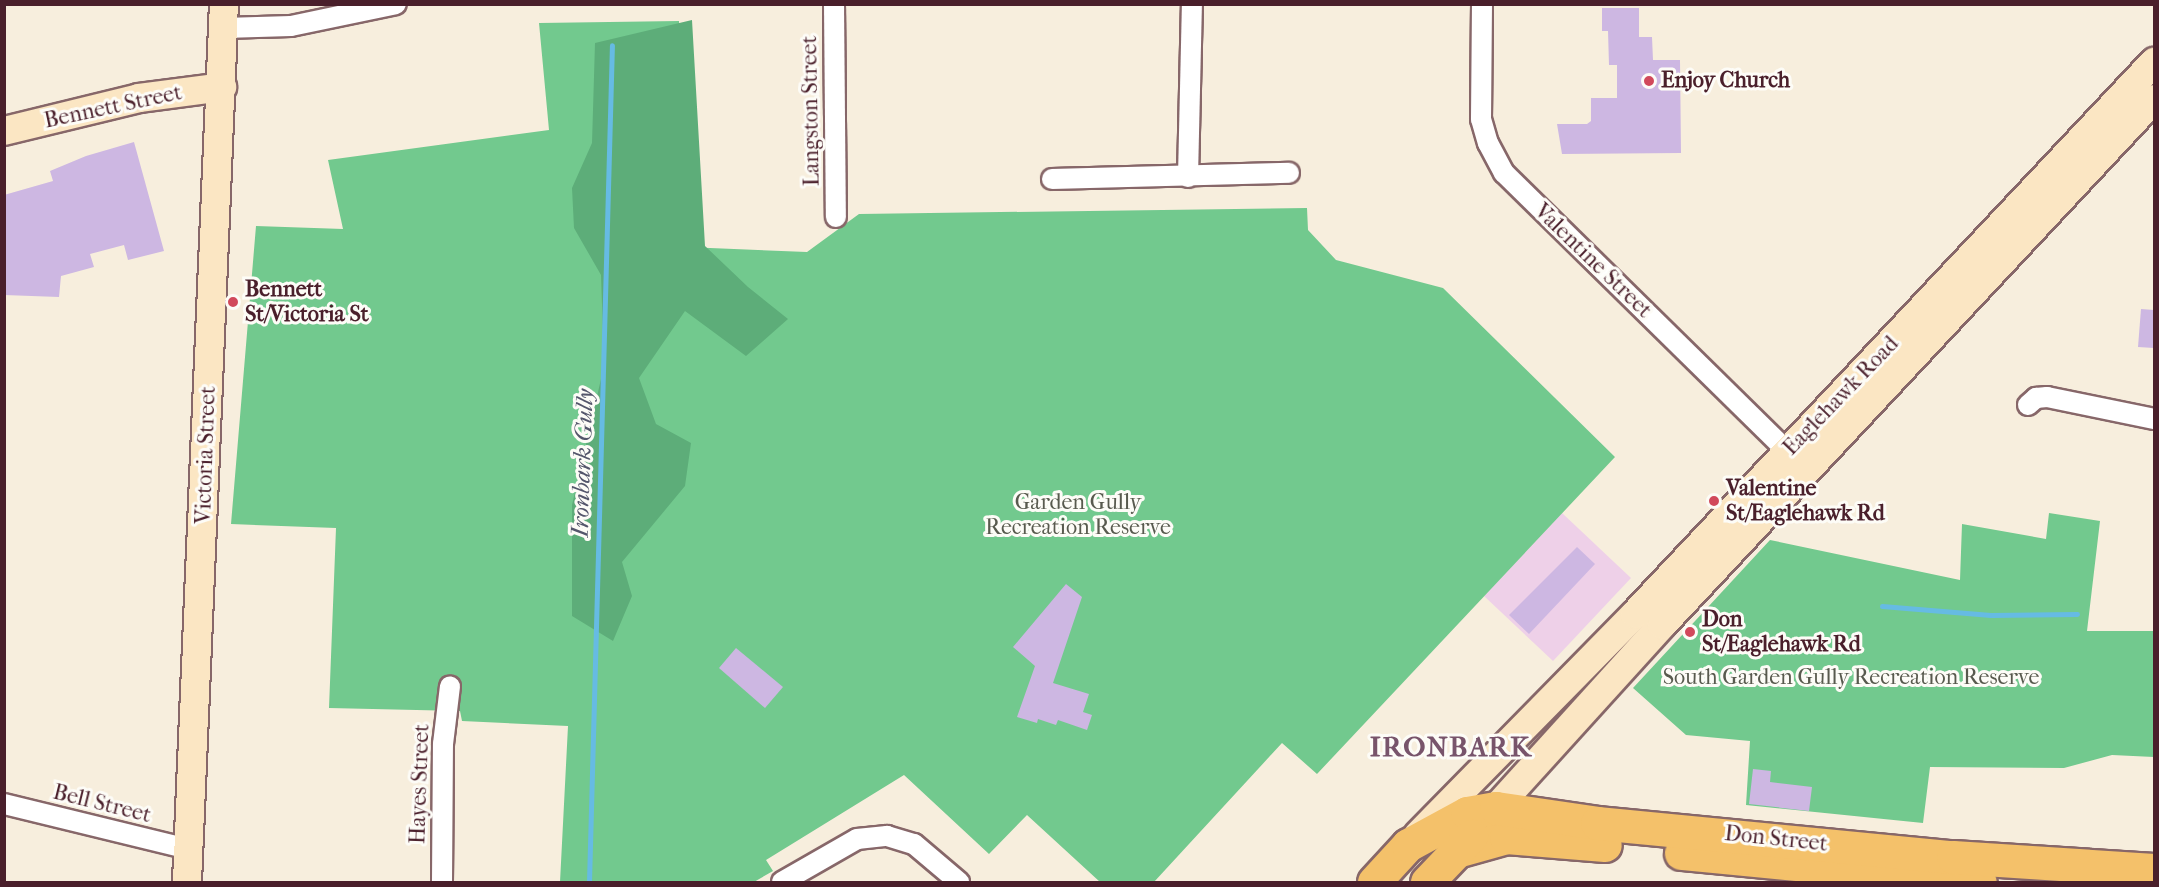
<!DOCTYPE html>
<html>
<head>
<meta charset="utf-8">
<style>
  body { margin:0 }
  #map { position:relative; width:2159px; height:887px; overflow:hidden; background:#f7eedd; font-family:"IM FELL French Canon",serif }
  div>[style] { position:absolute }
  .built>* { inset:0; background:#eed0e8 }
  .green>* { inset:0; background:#72c98e }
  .forest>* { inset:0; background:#5dad79 }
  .stream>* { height:5px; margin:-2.5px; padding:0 2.5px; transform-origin:2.5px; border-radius:2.5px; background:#66bbe3 }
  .building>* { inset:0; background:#cdb7e2 }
  .roads { filter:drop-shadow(2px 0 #876769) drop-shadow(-2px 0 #876769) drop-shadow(0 2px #876769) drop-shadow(0 -2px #876769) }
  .street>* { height:20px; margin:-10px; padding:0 10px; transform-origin:10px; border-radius:10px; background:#fff }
  .secondary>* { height:28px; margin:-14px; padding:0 14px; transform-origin:14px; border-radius:14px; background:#fbe6c3 }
  .highway>* { height:33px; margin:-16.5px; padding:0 16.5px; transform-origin:16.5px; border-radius:16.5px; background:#f4c16a }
  .dots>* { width:16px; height:16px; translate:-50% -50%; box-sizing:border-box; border:3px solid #fdfcf7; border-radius:50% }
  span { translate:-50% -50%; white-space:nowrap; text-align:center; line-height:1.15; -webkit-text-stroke:6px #fdfcf7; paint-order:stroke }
  .poi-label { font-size:22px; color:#4a1f2b; font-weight:700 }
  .left { translate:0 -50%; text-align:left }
  .street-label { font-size:22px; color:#4a1f2b }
  .park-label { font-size:22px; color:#585a4e }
  .water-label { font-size:24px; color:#54566b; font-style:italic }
  .district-label { font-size:28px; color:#78546b; font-weight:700; letter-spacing:1.5px }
  .frame { position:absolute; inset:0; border:6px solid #4a1f2b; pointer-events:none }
</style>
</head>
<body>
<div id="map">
  <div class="built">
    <div style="clip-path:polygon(1562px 513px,1631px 578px,1553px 661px,1484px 596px)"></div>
  </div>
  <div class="green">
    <div style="clip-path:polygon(679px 21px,686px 247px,807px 252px,859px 214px,1307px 208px,1308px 230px,1336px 260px,1443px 288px,1615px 457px,1317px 774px,1282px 743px,1154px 882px,1100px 882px,1027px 815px,989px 854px,904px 775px,766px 860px,773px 871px,754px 882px,560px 882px,568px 726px,462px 721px,460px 711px,329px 708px,336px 528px,231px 524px,256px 226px,343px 229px,328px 160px,549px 130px,539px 23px)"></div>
    <div style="clip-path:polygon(2049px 513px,2100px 521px,2087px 631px,2154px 631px,2154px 757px,2112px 755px,2064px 768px,1930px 767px,1923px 823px,1746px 805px,1750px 741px,1686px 735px,1633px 688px,1770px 540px,1960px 580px,1962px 524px,2046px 539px)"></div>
  </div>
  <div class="forest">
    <div style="clip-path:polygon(692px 20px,705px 246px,748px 287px,788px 319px,746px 356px,685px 311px,639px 378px,656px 424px,691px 443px,685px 486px,622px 562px,632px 596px,613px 641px,572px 616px,572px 505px,604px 366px,601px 275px,574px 228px,572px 188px,592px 143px,595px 43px)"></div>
  </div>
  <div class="stream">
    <div style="left:1882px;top:606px;width:109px;rotate:4.7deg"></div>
    <div style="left:1991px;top:615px;width:86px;rotate:-0.7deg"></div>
    <div style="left:589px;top:882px;width:837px;rotate:-88.43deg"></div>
  </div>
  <div class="building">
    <div style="clip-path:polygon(1602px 8px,1639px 8px,1639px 37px,1652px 37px,1653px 60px,1680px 60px,1681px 153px,1562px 154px,1557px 124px,1587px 124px,1591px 121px,1591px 98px,1617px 98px,1617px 65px,1609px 65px,1608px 31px,1602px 31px)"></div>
    <div style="clip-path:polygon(134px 142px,164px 251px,128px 260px,124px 245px,90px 254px,94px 267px,61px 276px,59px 297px,4px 295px,4px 195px,53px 181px,50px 171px,86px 156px)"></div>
    <div style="clip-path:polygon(2141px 309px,2154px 310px,2154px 348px,2138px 347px)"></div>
    <div style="clip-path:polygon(1577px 547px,1595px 564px,1529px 634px,1509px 615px)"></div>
    <div style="clip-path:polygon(1066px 584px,1082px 597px,1053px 683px,1089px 694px,1083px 712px,1092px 715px,1087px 730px,1058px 720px,1056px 725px,1038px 719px,1037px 723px,1017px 717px,1035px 666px,1013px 647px)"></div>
    <div style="clip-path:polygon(736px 648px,783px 687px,765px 708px,719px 668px)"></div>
    <div style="clip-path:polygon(1753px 769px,1771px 771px,1770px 782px,1812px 787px,1809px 811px,1749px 804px)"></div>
  </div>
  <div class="roads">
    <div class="street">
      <div style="left:834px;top:4px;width:213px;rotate:89.5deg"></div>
      <div style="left:1482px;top:4px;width:115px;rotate:90.5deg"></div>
      <div style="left:1481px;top:119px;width:25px;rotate:74deg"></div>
      <div style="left:1488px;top:143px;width:34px;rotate:62deg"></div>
      <div style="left:1504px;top:173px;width:398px;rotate:44.5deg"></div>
      <div style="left:224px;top:28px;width:67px;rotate:-1.7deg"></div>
      <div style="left:291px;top:26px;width:107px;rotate:-11.8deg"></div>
      <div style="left:1188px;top:177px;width:173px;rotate:-88.7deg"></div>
      <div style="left:1052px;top:179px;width:237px;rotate:-1.5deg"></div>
      <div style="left:2028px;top:405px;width:11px;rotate:-41deg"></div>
      <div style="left:2036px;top:398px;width:11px;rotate:-5deg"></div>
      <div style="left:2047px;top:397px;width:109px;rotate:11.6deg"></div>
      <div style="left:4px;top:804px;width:190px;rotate:13.7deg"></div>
      <div style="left:442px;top:882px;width:138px;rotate:-89.6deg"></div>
      <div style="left:443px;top:744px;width:58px;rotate:-83.1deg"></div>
      <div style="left:782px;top:882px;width:86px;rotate:-29.8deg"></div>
      <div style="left:857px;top:839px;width:30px;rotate:-6deg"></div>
      <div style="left:887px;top:836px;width:28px;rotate:17deg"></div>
      <div style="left:914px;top:844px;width:59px;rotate:40.2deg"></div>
    </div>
    <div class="secondary">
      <div style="left:4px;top:131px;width:139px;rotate:-13.7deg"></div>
      <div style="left:139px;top:98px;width:84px;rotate:-7.5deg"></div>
      <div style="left:1496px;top:808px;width:247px;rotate:-47.8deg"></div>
      <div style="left:1662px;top:625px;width:720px;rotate:-46.91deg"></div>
      <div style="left:1418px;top:835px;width:310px;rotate:-45.5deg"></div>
      <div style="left:1635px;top:614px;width:758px;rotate:-46.76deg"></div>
      <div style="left:187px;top:882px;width:879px;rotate:-87.59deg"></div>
    </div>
    <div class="highway">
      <div style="left:1457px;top:851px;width:51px;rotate:-15.9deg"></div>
      <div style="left:1506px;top:837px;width:99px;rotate:4.6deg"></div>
      <div style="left:1681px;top:853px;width:300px;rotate:5.5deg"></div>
      <div style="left:1374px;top:882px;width:50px;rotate:-47.4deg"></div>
      <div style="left:1408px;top:845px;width:67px;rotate:-28.5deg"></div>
      <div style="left:1467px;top:813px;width:29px;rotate:-10deg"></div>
      <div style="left:1496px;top:808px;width:102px;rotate:8.4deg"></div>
      <div style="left:1597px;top:823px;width:358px;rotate:5.5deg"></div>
      <div style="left:1953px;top:857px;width:201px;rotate:3.7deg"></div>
      <div style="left:1427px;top:882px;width:64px;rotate:-46.3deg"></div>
    </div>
  </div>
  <div class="dots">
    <div style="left:1649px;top:81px;background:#d1495b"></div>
    <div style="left:233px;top:302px;background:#d1495b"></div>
    <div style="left:1714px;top:501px;background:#d1495b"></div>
    <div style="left:1690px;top:632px;background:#d1495b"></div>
  </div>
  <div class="poi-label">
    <span class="left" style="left:1661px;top:81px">Enjoy Church</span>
    <span class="left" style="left:245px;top:302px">Bennett<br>St/Victoria St</span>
    <span class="left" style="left:1726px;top:501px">Valentine<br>St/Eaglehawk Rd</span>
    <span class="left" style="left:1702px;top:632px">Don<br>St/Eaglehawk Rd</span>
  </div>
  <div class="street-label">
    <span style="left:113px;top:107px;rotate:-12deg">Bennett Street</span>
    <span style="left:811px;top:111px;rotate:-91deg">Langston Street</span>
    <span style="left:1593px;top:261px;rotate:44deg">Valentine Street</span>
    <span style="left:1841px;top:396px;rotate:-46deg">Eaglehawk Road</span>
    <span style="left:206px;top:455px;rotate:-88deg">Victoria Street</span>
    <span style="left:420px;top:784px;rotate:-88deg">Hayes Street</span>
    <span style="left:102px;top:804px;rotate:14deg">Bell Street</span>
    <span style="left:1776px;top:839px;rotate:6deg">Don Street</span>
  </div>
  <div class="park-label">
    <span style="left:1078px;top:515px">Garden Gully<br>Recreation Reserve</span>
    <span style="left:1851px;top:678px">South Garden Gully Recreation Reserve</span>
  </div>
  <div class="water-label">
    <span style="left:583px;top:463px;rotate:-88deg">Ironbark Gully</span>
  </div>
  <div class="district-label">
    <span style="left:1451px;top:747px">IRONBARK</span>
  </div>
  <div class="frame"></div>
</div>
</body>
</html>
